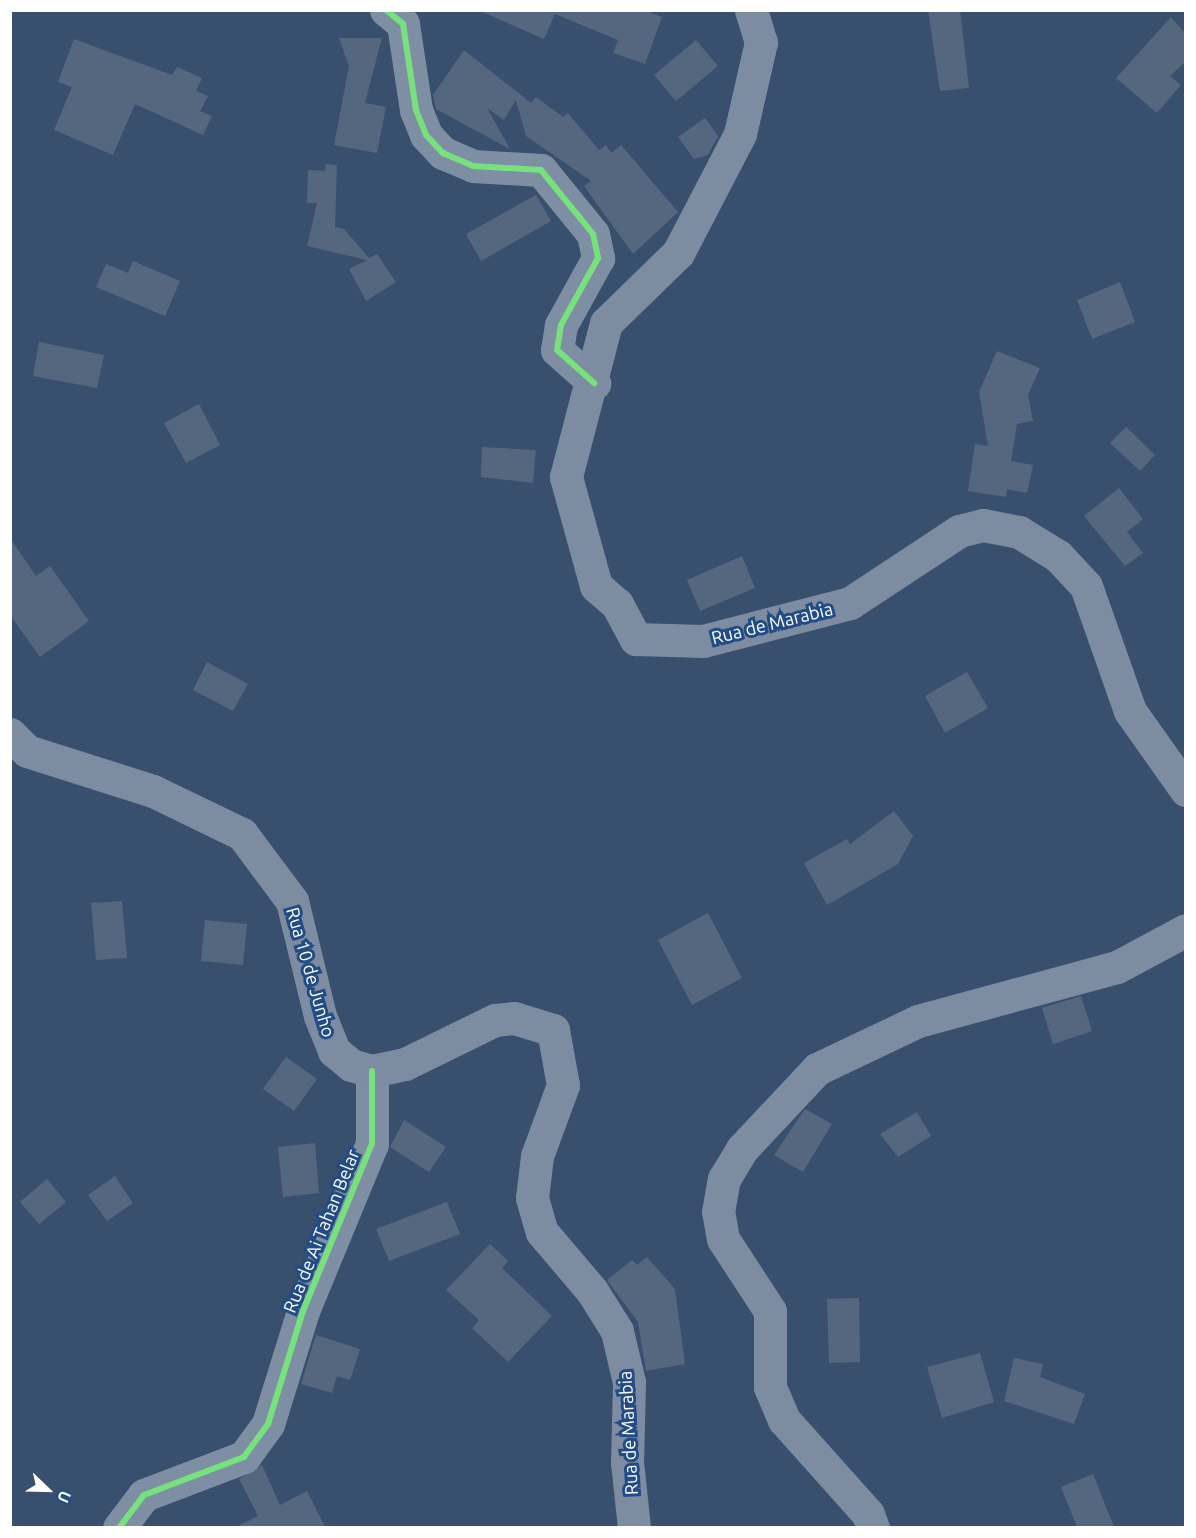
<!DOCTYPE html>
<html>
<head>
<meta charset="utf-8">
<style>
  body { margin:0 }
  #map { position:relative; width:1196px; height:1538px; overflow:hidden; background:#38506e; font-family:Ubuntu,sans-serif }
  div>[style] { position:absolute }
  .building>* { inset:0; background:#54677f }
  .street>* { height:33px; margin:-16.5px; padding:0 16.5px; transform-origin:16.5px; border-radius:16.5px; background:#7e8fa4 }
  .primary>* { height:33px; margin:-16.5px; padding:0 16.5px; transform-origin:16.5px; border-radius:16.5px; background:#7d8ca1 }
  .cycleway>* { height:6px; margin:-3px; padding:0 3px; transform-origin:3px; border-radius:3px; background:#77e17e }
  span { translate:-50% -50%; white-space:nowrap; text-align:center; line-height:1.15; -webkit-text-stroke:6px #214c85; paint-order:stroke }
  .street-label { font-size:18px; color:#fff }
  .frame { position:absolute; inset:0; border:12px solid #fff; pointer-events:none }
  .north { position:absolute; left:18px; top:1460px; width:60px; height:60px; -webkit-text-stroke:4px #214c85; paint-order:stroke; rotate:113deg; font-size:16px; font-weight:700; line-height:24px; text-align:center; color:#fff }
  .north::after { content:''; display:block; margin:auto; width:21px; height:27px; background:#fff; clip-path:polygon(50% 0,100% 100%,50% 72%,0 100%) }
</style>
</head>
<body>
<div id="map">
  <div class="building">
    <div style="clip-path:polygon(478px 10px,644px 10px,662px 17px,645px 64px,613px 53px,618px 40px,555px 14px,544px 39px)"></div>
    <div style="clip-path:polygon(928px 10px,960px 10px,969px 88px,940px 91px)"></div>
    <div style="clip-path:polygon(1171px 17px,1185px 33px,1185px 62px,1170px 76px,1181px 85px,1157px 113px,1116px 78px)"></div>
    <div style="clip-path:polygon(339px 38px,382px 38px,365px 103px,386px 107px,377px 153px,334px 145px,349px 66px)"></div>
    <div style="clip-path:polygon(74px 39px,172px 75px,177px 67px,202px 78px,196px 91px,208px 96px,200px 111px,212px 116px,203px 135px,135px 104px,113px 155px,54px 130px,72px 87px,58px 82px)"></div>
    <div style="clip-path:polygon(696px 40px,718px 66px,676px 101px,654px 75px)"></div>
    <div style="clip-path:polygon(464px 50px,531px 103px,536px 97px,563px 117px,568px 113px,599px 150px,606px 145px,611px 153px,621px 145px,678px 212px,633px 254px,584px 186px,591px 181px,526px 136px,516px 100px,504px 120px,487px 108px,510px 149px,436px 109px,433px 95px)"></div>
    <div style="clip-path:polygon(705px 118px,718px 136px,708px 155px,694px 159px,678px 137px)"></div>
    <div style="clip-path:polygon(326px 164px,337px 165px,335px 227px,344px 229px,369px 258px,377px 254px,396px 282px,366px 301px,349px 269px,367px 260px,307px 246px,317px 203px,307px 203px,308px 170px,325px 171px)"></div>
    <div style="clip-path:polygon(536px 195px,551px 221px,481px 261px,466px 234px)"></div>
    <div style="clip-path:polygon(133px 261px,180px 281px,165px 316px,96px 287px,106px 264px,128px 273px)"></div>
    <div style="clip-path:polygon(1120px 282px,1135px 322px,1092px 339px,1077px 300px)"></div>
    <div style="clip-path:polygon(39px 342px,104px 355px,97px 388px,33px 376px)"></div>
    <div style="clip-path:polygon(997px 351px,1040px 368px,1028px 395px,1033px 421px,1017px 424px,1011px 461px,1033px 465px,1027px 493px,1007px 489px,1006px 497px,968px 491px,975px 444px,988px 446px,979px 392px)"></div>
    <div style="clip-path:polygon(199px 404px,220px 445px,186px 463px,164px 423px)"></div>
    <div style="clip-path:polygon(1126px 427px,1155px 455px,1140px 471px,1110px 443px)"></div>
    <div style="clip-path:polygon(482px 447px,536px 450px,533px 483px,481px 477px)"></div>
    <div style="clip-path:polygon(1119px 488px,1143px 519px,1127px 532px,1143px 553px,1125px 566px,1084px 516px)"></div>
    <div style="clip-path:polygon(10px 538px,36px 576px,50px 566px,89px 621px,40px 657px,10px 615px)"></div>
    <div style="clip-path:polygon(742px 556px,755px 588px,700px 611px,687px 580px)"></div>
    <div style="clip-path:polygon(207px 662px,248px 684px,233px 711px,193px 690px)"></div>
    <div style="clip-path:polygon(967px 672px,988px 708px,945px 733px,925px 696px)"></div>
    <div style="clip-path:polygon(894px 811px,913px 836px,898px 864px,827px 905px,804px 863px,847px 839px,850px 844px)"></div>
    <div style="clip-path:polygon(122px 901px,127px 958px,96px 960px,91px 903px)"></div>
    <div style="clip-path:polygon(708px 913px,742px 978px,692px 1005px,658px 940px)"></div>
    <div style="clip-path:polygon(205px 920px,247px 924px,243px 965px,201px 961px)"></div>
    <div style="clip-path:polygon(1081px 996px,1092px 1031px,1053px 1044px,1042px 1008px)"></div>
    <div style="clip-path:polygon(286px 1057px,317px 1079px,294px 1111px,263px 1089px)"></div>
    <div style="clip-path:polygon(805px 1109px,832px 1124px,803px 1172px,774px 1155px)"></div>
    <div style="clip-path:polygon(917px 1112px,931px 1136px,898px 1157px,880px 1134px)"></div>
    <div style="clip-path:polygon(404px 1120px,446px 1147px,429px 1172px,390px 1147px)"></div>
    <div style="clip-path:polygon(315px 1143px,319px 1193px,283px 1197px,278px 1147px)"></div>
    <div style="clip-path:polygon(115px 1176px,133px 1203px,107px 1221px,88px 1195px)"></div>
    <div style="clip-path:polygon(47px 1179px,66px 1202px,39px 1224px,20px 1202px)"></div>
    <div style="clip-path:polygon(447px 1202px,460px 1234px,389px 1261px,376px 1229px)"></div>
    <div style="clip-path:polygon(490px 1244px,508px 1261px,502px 1268px,552px 1316px,508px 1362px,472px 1328px,479px 1320px,446px 1290px)"></div>
    <div style="clip-path:polygon(647px 1257px,675px 1289px,685px 1364px,646px 1371px,638px 1322px,607px 1280px,632px 1260px,637px 1265px)"></div>
    <div style="clip-path:polygon(859px 1298px,860px 1362px,829px 1363px,827px 1299px)"></div>
    <div style="clip-path:polygon(316px 1335px,360px 1349px,350px 1380px,337px 1376px,332px 1393px,301px 1384px)"></div>
    <div style="clip-path:polygon(980px 1353px,994px 1402px,942px 1418px,927px 1367px)"></div>
    <div style="clip-path:polygon(1014px 1358px,1043px 1364px,1040px 1377px,1085px 1394px,1074px 1424px,1004px 1401px)"></div>
    <div style="clip-path:polygon(262px 1465px,280px 1505px,307px 1491px,325px 1527px,236px 1527px,258px 1516px,239px 1479px)"></div>
    <div style="clip-path:polygon(1093px 1474px,1114px 1527px,1077px 1527px,1061px 1487px)"></div>
  </div>
  <div class="street">
    <div style="left:386px;top:10px;width:22px;rotate:39deg"></div>
    <div style="left:403px;top:24px;width:87px;rotate:81.4deg"></div>
    <div style="left:416px;top:110px;width:27px;rotate:68deg"></div>
    <div style="left:426px;top:135px;width:25px;rotate:47deg"></div>
    <div style="left:443px;top:153px;width:33px;rotate:23deg"></div>
    <div style="left:473px;top:166px;width:68px;rotate:3.4deg"></div>
    <div style="left:541px;top:170px;width:82px;rotate:50.9deg"></div>
    <div style="left:593px;top:234px;width:25px;rotate:78deg"></div>
    <div style="left:598px;top:258px;width:77px;rotate:118.9deg"></div>
    <div style="left:561px;top:325px;width:25px;rotate:99deg"></div>
    <div style="left:557px;top:350px;width:50px;rotate:41.7deg"></div>
    <div style="left:119px;top:1528px;width:41px;rotate:-52.9deg"></div>
    <div style="left:144px;top:1495px;width:107px;rotate:-20.8deg"></div>
    <div style="left:244px;top:1457px;width:41px;rotate:-54deg"></div>
    <div style="left:268px;top:1424px;width:118px;rotate:-72.8deg"></div>
    <div style="left:303px;top:1311px;width:181px;rotate:-67.6deg"></div>
    <div style="left:372px;top:1144px;width:73px;rotate:-90deg"></div>
  </div>
  <div class="primary">
    <div style="left:751px;top:10px;width:34px;rotate:73deg"></div>
    <div style="left:761px;top:42px;width:94px;rotate:102.9deg"></div>
    <div style="left:740px;top:134px;width:134px;rotate:117.5deg"></div>
    <div style="left:678px;top:253px;width:100px;rotate:135.8deg"></div>
    <div style="left:606px;top:323px;width:159px;rotate:104.6deg"></div>
    <div style="left:566px;top:477px;width:113px;rotate:74.6deg"></div>
    <div style="left:596px;top:586px;width:28px;rotate:41deg"></div>
    <div style="left:617px;top:604px;width:40px;rotate:62deg"></div>
    <div style="left:636px;top:639px;width:67px;rotate:1.7deg"></div>
    <div style="left:703px;top:641px;width:152px;rotate:-14.5deg"></div>
    <div style="left:850px;top:603px;width:131px;rotate:-33.4deg"></div>
    <div style="left:959px;top:531px;width:25px;rotate:-14deg"></div>
    <div style="left:983px;top:525px;width:37px;rotate:11deg"></div>
    <div style="left:1019px;top:532px;width:46px;rotate:31.6deg"></div>
    <div style="left:1058px;top:556px;width:41px;rotate:47deg"></div>
    <div style="left:1086px;top:586px;width:133px;rotate:70.6deg"></div>
    <div style="left:1130px;top:711px;width:97px;rotate:54.7deg"></div>
    <div style="left:10px;top:734px;width:24px;rotate:45deg"></div>
    <div style="left:27px;top:751px;width:132px;rotate:17.6deg"></div>
    <div style="left:153px;top:791px;width:99px;rotate:25.8deg"></div>
    <div style="left:242px;top:834px;width:84px;rotate:53.3deg"></div>
    <div style="left:292px;top:901px;width:118px;rotate:76.3deg"></div>
    <div style="left:320px;top:1016px;width:38px;rotate:68deg"></div>
    <div style="left:334px;top:1051px;width:22px;rotate:39deg"></div>
    <div style="left:351px;top:1065px;width:22px;rotate:16deg"></div>
    <div style="left:372px;top:1071px;width:34px;rotate:-12deg"></div>
    <div style="left:405px;top:1064px;width:100px;rotate:-26.1deg"></div>
    <div style="left:495px;top:1020px;width:19px;rotate:-6deg"></div>
    <div style="left:514px;top:1018px;width:41px;rotate:17.1deg"></div>
    <div style="left:553px;top:1030px;width:56px;rotate:79.7deg"></div>
    <div style="left:563px;top:1085px;width:76px;rotate:110.1deg"></div>
    <div style="left:537px;top:1156px;width:42px;rotate:96.8deg"></div>
    <div style="left:532px;top:1198px;width:35px;rotate:74deg"></div>
    <div style="left:542px;top:1232px;width:77px;rotate:49.7deg"></div>
    <div style="left:592px;top:1291px;width:47px;rotate:58deg"></div>
    <div style="left:617px;top:1331px;width:52px;rotate:76.8deg"></div>
    <div style="left:629px;top:1382px;width:80px;rotate:91.4deg"></div>
    <div style="left:627px;top:1462px;width:66px;rotate:83.9deg"></div>
    <div style="left:873px;top:1528px;width:15px;rotate:-110deg"></div>
    <div style="left:868px;top:1514px;width:126px;rotate:-131.8deg"></div>
    <div style="left:784px;top:1420px;width:36px;rotate:-113deg"></div>
    <div style="left:770px;top:1387px;width:76px;rotate:-90deg"></div>
    <div style="left:770px;top:1311px;width:86px;rotate:-123.1deg"></div>
    <div style="left:723px;top:1239px;width:27px;rotate:-100deg"></div>
    <div style="left:718px;top:1212px;width:34px;rotate:-80deg"></div>
    <div style="left:724px;top:1179px;width:35px;rotate:-59deg"></div>
    <div style="left:742px;top:1149px;width:110px;rotate:-46.8deg"></div>
    <div style="left:817px;top:1069px;width:112px;rotate:-25.4deg"></div>
    <div style="left:918px;top:1021px;width:206px;rotate:-15.2deg"></div>
    <div style="left:1117px;top:967px;width:78px;rotate:-28.2deg"></div>
  </div>
  <div class="cycleway">
    <div style="left:386px;top:10px;width:22px;rotate:39deg"></div>
    <div style="left:403px;top:24px;width:87px;rotate:81.4deg"></div>
    <div style="left:416px;top:110px;width:27px;rotate:68deg"></div>
    <div style="left:426px;top:135px;width:25px;rotate:47deg"></div>
    <div style="left:443px;top:153px;width:33px;rotate:23deg"></div>
    <div style="left:473px;top:166px;width:68px;rotate:3.4deg"></div>
    <div style="left:541px;top:170px;width:82px;rotate:50.9deg"></div>
    <div style="left:593px;top:234px;width:25px;rotate:78deg"></div>
    <div style="left:598px;top:258px;width:77px;rotate:118.9deg"></div>
    <div style="left:561px;top:325px;width:25px;rotate:99deg"></div>
    <div style="left:557px;top:350px;width:50px;rotate:41.7deg"></div>
    <div style="left:119px;top:1528px;width:41px;rotate:-52.9deg"></div>
    <div style="left:144px;top:1495px;width:107px;rotate:-20.8deg"></div>
    <div style="left:244px;top:1457px;width:41px;rotate:-54deg"></div>
    <div style="left:268px;top:1424px;width:118px;rotate:-72.8deg"></div>
    <div style="left:303px;top:1311px;width:181px;rotate:-67.6deg"></div>
    <div style="left:372px;top:1144px;width:73px;rotate:-90deg"></div>
  </div>
  <div class="street-label">
    <span style="left:772px;top:623px;rotate:-14deg">Rua de Marabia</span>
    <span style="left:311px;top:972px;rotate:74deg">Rua 10 de Junho</span>
    <span style="left:321px;top:1231px;rotate:-68deg">Rua de Ai Tahan Belar</span>
    <span style="left:628px;top:1433px;rotate:-93deg">Rua de Marabia</span>
  </div>
  <div class="frame"></div>
  <div class="north">U</div>
</div>
</body>
</html>
